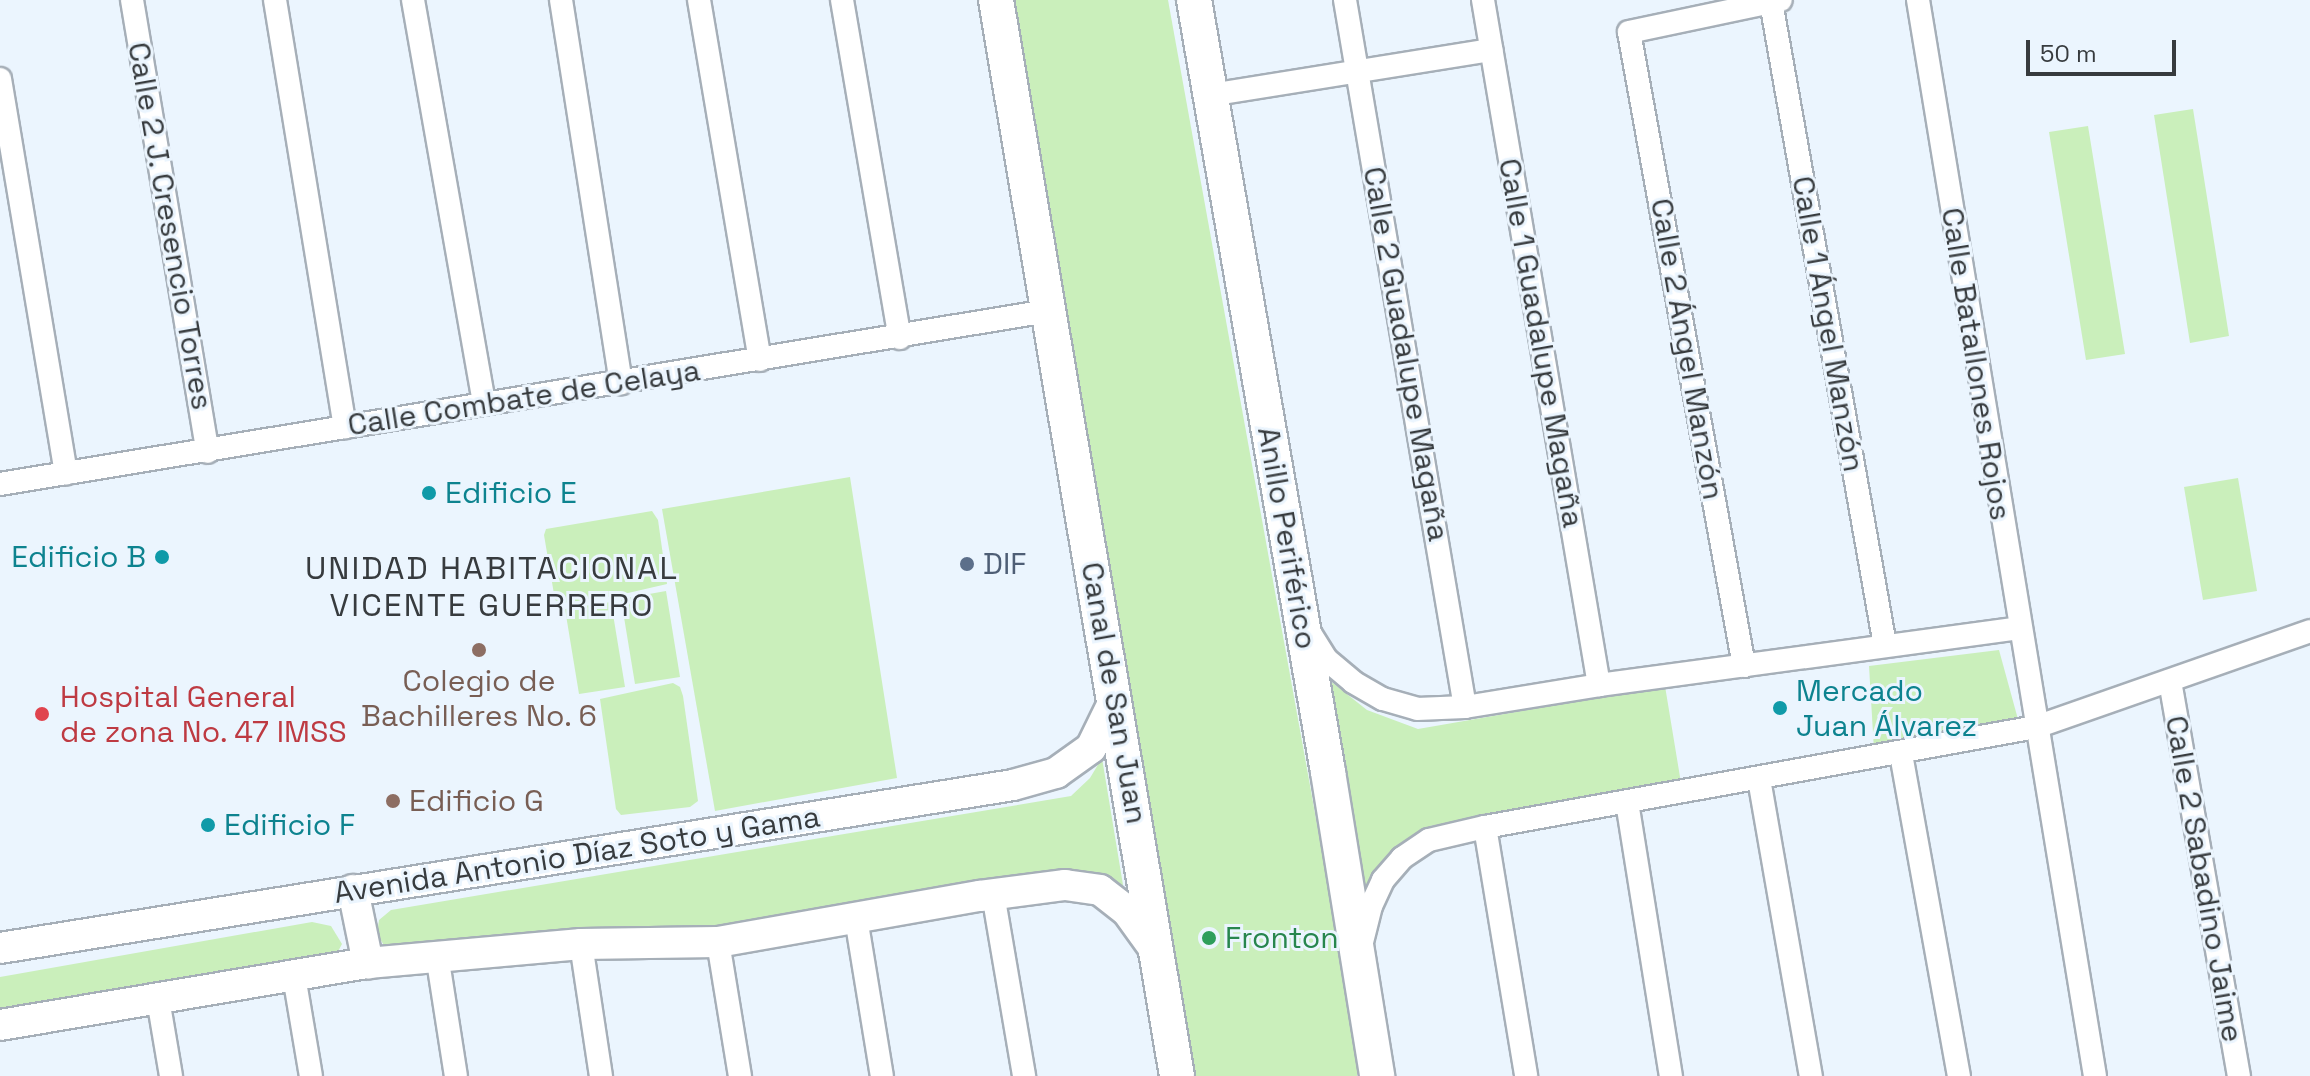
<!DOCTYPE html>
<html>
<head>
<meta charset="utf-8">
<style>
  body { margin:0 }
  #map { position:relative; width:2310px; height:1076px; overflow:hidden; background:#ebf5fe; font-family:"Space Grotesk",sans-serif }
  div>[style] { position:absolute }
  .green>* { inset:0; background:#caefbb }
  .roads { filter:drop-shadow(2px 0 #a6afb8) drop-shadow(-2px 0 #a6afb8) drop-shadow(0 2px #a6afb8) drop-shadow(0 -2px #a6afb8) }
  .street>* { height:22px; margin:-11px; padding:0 11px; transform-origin:11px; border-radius:11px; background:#fff }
  .secondary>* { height:30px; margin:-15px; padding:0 15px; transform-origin:15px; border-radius:15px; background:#fff }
  .primary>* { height:34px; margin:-17px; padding:0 17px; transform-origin:17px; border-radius:17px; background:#fff }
  .dots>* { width:22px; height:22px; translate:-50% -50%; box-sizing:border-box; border:4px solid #ebf5fe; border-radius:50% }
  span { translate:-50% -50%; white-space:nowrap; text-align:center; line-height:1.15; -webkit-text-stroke:6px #ebf5fe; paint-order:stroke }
  .street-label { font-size:30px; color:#373b3e }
  .culture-label { font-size:30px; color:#0d838f }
  .left { translate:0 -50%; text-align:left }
  .right { translate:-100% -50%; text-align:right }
  .service-label { font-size:30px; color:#4e5e75 }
  .education-label { font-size:30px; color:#785e54 }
  .health-label { font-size:30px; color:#be3a42 }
  .leisure-label { font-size:30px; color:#27864d }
  .neighbourhood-label { font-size:32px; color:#373b3e; letter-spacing:2px }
  .scale { position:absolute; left:2026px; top:40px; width:150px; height:36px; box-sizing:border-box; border:4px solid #373b3e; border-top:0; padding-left:10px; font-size:24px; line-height:28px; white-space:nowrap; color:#373b3e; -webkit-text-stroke:6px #ebf5fe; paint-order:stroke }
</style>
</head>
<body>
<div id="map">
  <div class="green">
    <div style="clip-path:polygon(1011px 0,1168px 0,1358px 1051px,1357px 1076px,1186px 1076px)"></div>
    <div style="clip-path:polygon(2193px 109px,2229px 336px,2190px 343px,2154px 115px)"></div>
    <div style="clip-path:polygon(2088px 126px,2125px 354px,2086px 360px,2049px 132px)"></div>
    <div style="clip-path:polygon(850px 477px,897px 778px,715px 811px,662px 509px)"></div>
    <div style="clip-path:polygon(2238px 478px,2257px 591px,2203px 600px,2184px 487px)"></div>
    <div style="clip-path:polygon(652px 511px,658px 520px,667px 584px,615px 596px,562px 603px,555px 600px,544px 535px,546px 529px)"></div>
    <div style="clip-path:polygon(666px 591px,680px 677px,635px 684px,621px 599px)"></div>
    <div style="clip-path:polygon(611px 602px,625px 687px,579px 694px,565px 609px)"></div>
    <div style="clip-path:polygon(1999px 650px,2019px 723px,1874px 750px,1869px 666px)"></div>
    <div style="clip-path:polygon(1324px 676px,1367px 710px,1418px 729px,1665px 686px,1681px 783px,1430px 826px,1393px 856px,1362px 898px)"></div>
    <div style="clip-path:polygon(673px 683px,680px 687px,683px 696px,698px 801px,690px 807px,621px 815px,616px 809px,600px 699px)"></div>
    <div style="clip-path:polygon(1102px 758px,1124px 891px,726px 938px,385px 947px,377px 934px,379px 920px,391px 910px,1071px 796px,1090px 778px)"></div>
    <div style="clip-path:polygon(312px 922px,331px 926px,342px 944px,334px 959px,0 1023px,0 977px)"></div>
  </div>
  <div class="roads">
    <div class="street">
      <div style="left:132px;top:0;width:458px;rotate:80.5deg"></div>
      <div style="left:275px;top:0;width:433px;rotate:80.7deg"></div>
      <div style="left:413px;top:0;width:409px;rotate:80deg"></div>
      <div style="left:561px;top:0;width:388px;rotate:81.1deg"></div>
      <div style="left:699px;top:0;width:365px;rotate:80.4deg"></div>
      <div style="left:842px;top:0;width:343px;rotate:80.3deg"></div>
      <div style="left:1345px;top:0;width:717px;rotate:80.37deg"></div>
      <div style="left:1483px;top:0;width:695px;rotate:80.39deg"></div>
      <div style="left:1918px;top:0;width:1090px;rotate:80.66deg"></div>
      <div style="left:1771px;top:2px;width:653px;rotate:79.95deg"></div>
      <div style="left:0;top:79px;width:400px;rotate:80.5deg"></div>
      <div style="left:1210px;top:95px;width:285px;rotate:-9.1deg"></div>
      <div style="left:0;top:484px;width:1061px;rotate:-9.38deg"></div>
      <div style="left:1310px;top:633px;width:31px;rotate:58deg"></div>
      <div style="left:1326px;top:659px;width:35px;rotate:40deg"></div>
      <div style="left:1353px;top:682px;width:34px;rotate:30deg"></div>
      <div style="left:1383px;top:699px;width:35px;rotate:16deg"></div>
      <div style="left:1417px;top:709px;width:48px;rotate:-2.4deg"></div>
      <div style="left:1465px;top:707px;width:136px;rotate:-9.3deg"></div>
      <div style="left:1599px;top:685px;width:424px;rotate:-7.7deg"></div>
      <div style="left:1744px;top:666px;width:644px;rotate:-100.28deg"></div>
      <div style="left:1629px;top:32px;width:155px;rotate:-11.9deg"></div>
      <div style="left:2170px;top:681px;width:401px;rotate:80.1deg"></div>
      <div style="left:1901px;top:754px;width:327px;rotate:79.8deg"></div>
      <div style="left:1759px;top:779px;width:302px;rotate:80.1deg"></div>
      <div style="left:1627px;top:802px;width:278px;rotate:80.9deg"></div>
      <div style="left:1485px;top:827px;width:252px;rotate:80.6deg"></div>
      <div style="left:993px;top:894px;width:185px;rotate:80.3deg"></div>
      <div style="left:856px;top:918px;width:160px;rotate:80.7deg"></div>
      <div style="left:718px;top:942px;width:136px;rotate:80.7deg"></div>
      <div style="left:581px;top:944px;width:134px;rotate:81.4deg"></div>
      <div style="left:1361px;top:946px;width:41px;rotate:-76deg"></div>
      <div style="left:1371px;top:906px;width:29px;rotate:-65deg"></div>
      <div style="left:1383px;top:880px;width:29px;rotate:-49deg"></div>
      <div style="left:1402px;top:858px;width:32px;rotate:-34deg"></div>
      <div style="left:1429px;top:840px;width:57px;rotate:-13.1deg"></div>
      <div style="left:1485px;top:827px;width:560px;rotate:-10.29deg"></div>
      <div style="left:2036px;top:727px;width:290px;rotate:-19.3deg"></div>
      <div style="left:437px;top:955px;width:122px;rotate:81.1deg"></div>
      <div style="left:294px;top:976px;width:101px;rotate:80.4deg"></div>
      <div style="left:158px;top:999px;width:78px;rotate:80.4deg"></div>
    </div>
    <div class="secondary">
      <div style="left:353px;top:890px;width:75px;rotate:78.4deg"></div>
      <div style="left:0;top:948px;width:1026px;rotate:-9.14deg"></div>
      <div style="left:1013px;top:785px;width:45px;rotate:-15.6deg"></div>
      <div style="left:1056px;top:773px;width:43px;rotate:-35.5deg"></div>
      <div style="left:1091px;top:748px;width:55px;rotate:-63.9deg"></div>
      <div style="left:0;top:1025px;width:373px;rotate:-9.6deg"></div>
      <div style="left:368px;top:963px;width:214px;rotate:-5.1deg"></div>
      <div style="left:581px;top:944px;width:137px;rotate:-0.8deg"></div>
      <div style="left:718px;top:942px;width:266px;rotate:-10deg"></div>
      <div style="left:980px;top:896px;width:86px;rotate:-7.4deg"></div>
      <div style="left:1065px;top:885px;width:35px;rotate:8deg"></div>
      <div style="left:1100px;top:890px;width:34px;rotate:38deg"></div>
      <div style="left:1127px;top:911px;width:53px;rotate:54.2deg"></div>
    </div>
    <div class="primary">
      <div style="left:996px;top:0;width:1091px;rotate:80.45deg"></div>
      <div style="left:1194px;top:0;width:784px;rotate:80.15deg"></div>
      <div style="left:1328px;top:772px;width:308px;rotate:80.8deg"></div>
    </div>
  </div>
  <div class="dots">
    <div style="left:429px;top:493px;background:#0f9aa8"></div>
    <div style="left:162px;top:557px;background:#0f9aa8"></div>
    <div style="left:967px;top:564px;background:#5c6f8a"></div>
    <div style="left:479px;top:650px;background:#8d6e63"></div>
    <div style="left:1780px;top:708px;background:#0f9aa8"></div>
    <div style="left:42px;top:714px;background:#e0444e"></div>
    <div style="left:393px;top:801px;background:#8d6e63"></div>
    <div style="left:208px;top:825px;background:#0f9aa8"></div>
    <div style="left:1209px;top:938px;background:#2e9e5b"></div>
  </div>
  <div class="street-label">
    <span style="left:170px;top:226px;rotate:80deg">Calle 2 J. Cresencio Torres</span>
    <span style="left:1828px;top:324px;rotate:80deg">Calle 1 Ángel Manzón</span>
    <span style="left:1541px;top:343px;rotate:80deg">Calle 1 Guadalupe Magaña</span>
    <span style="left:1687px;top:349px;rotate:80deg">Calle 2 Ángel Manzón</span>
    <span style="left:1406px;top:354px;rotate:80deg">Calle 2 Guadalupe Magaña</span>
    <span style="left:1976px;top:364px;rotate:81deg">Calle Batallones Rojos</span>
    <span style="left:524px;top:398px;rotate:-9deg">Calle Combate de Celaya</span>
    <span style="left:1287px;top:538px;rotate:80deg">Anillo Periférico</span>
    <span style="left:1114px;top:693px;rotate:80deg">Canal de San Juan</span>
    <span style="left:577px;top:855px;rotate:-9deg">Avenida Antonio Díaz Soto y Gama</span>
    <span style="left:2204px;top:879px;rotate:80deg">Calle 2 Sabadino Jaime</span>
  </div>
  <div class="culture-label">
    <span class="left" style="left:445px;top:493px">Edificio E</span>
    <span class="right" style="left:146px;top:557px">Edificio B</span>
    <span class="left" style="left:1796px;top:708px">Mercado<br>Juan Álvarez</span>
    <span class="left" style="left:224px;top:825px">Edificio F</span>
  </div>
  <div class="service-label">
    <span class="left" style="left:983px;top:564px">DIF</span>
  </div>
  <div class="education-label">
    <span style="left:479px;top:698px">Colegio de<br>Bachilleres No. 6</span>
    <span class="left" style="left:409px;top:801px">Edificio G</span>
  </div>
  <div class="health-label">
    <span class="left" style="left:60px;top:714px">Hospital General<br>de zona No. 47 IMSS</span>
  </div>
  <div class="leisure-label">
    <span class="left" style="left:1225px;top:938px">Fronton</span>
  </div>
  <div class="neighbourhood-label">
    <span style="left:492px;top:587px">UNIDAD HABITACIONAL<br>VICENTE GUERRERO</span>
  </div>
  <div class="scale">50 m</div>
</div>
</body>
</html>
